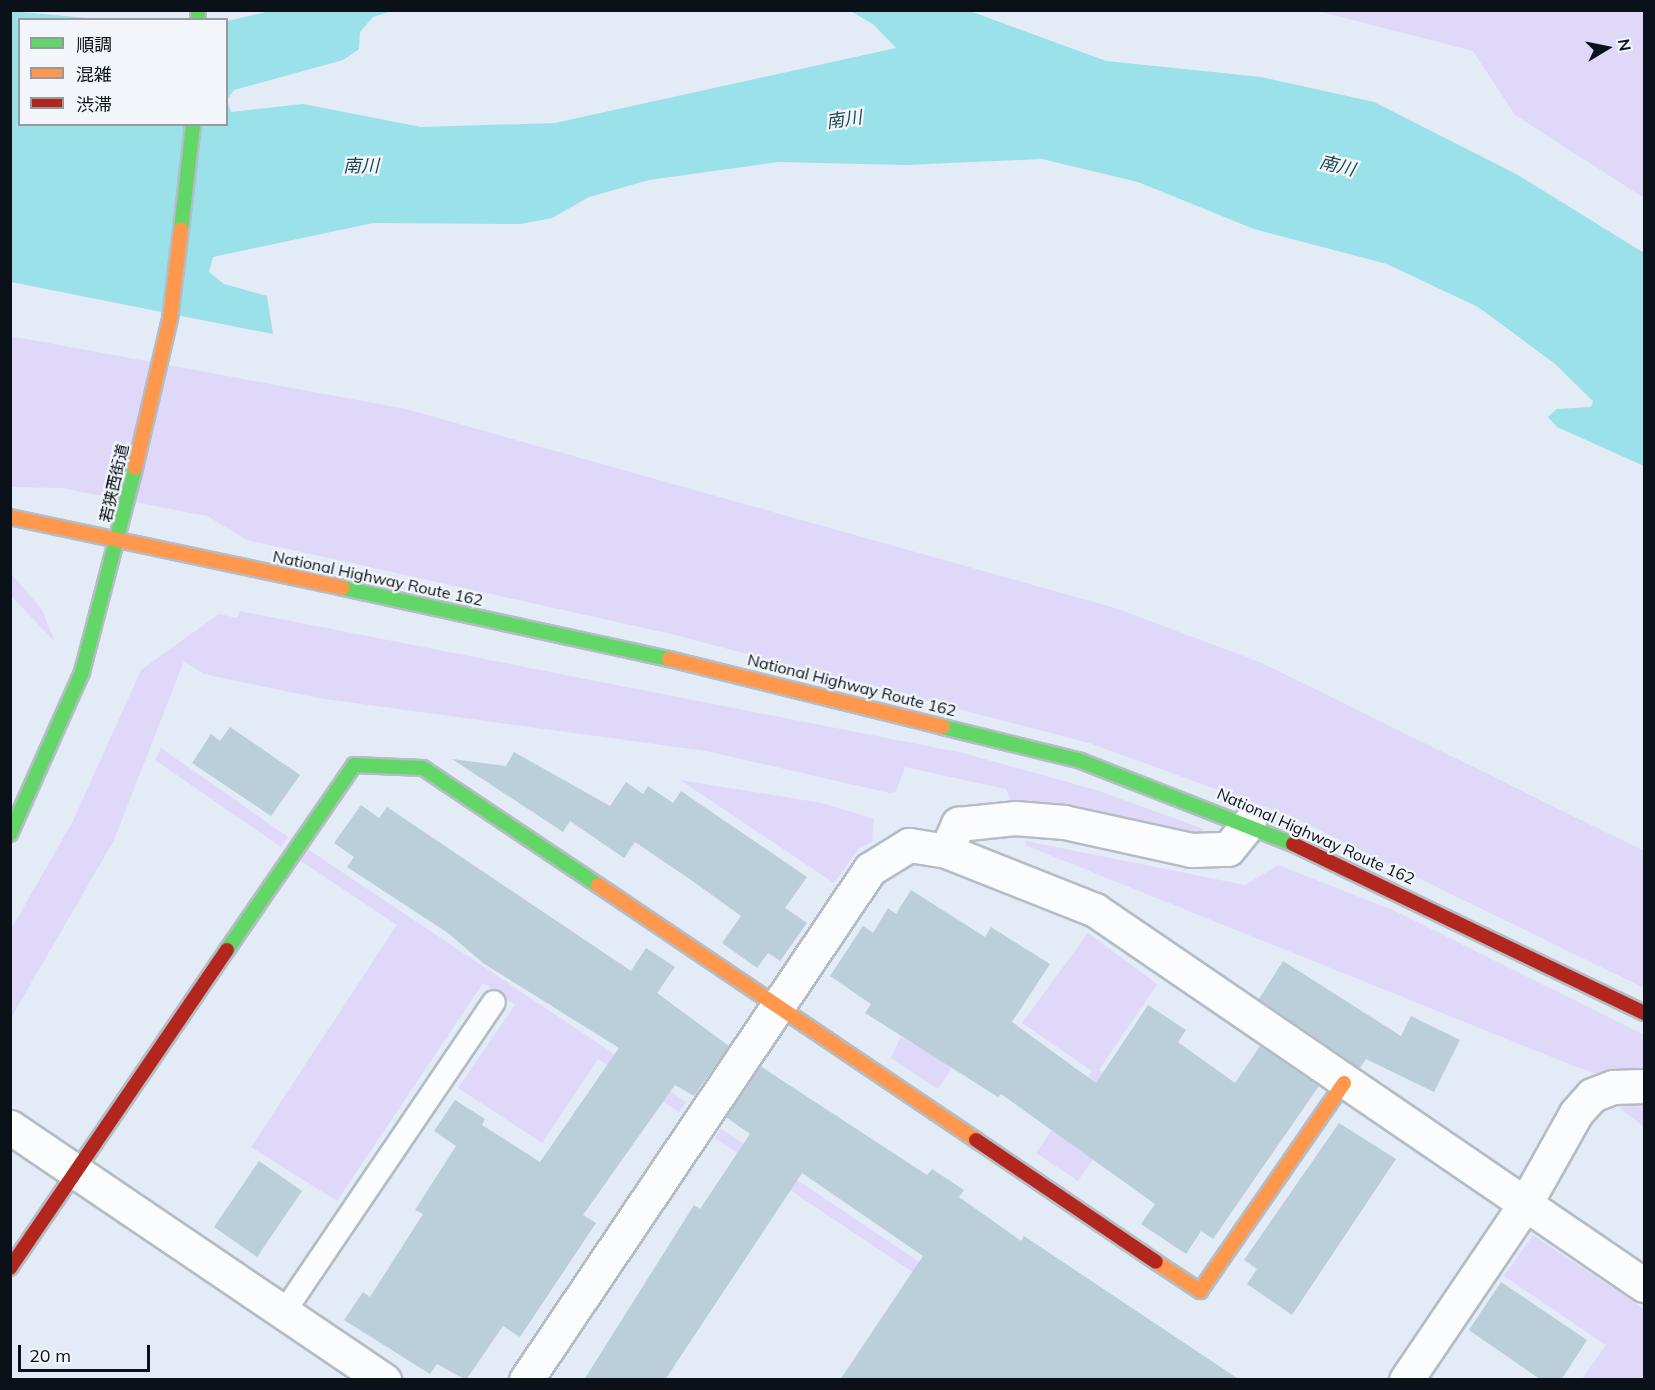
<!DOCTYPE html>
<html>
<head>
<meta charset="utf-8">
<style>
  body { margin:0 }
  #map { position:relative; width:1655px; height:1390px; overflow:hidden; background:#e2ebf6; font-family:Mulish,"Noto Sans JP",sans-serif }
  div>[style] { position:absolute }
  .green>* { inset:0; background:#e0d8f9 }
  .water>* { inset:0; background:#9ae1e9 }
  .building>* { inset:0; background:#bbcfda }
  .roads { filter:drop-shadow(2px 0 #b4bcc5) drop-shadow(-2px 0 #b4bcc5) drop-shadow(0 2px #b4bcc5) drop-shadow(0 -2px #b4bcc5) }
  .lane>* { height:22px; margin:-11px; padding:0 11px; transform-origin:11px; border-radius:11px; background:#fbfcfe }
  .street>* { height:33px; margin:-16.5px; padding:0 16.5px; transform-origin:16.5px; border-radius:16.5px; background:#fbfcfe }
  .fast>* { height:14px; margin:-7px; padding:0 7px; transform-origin:7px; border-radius:7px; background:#63d668 }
  .slow>* { height:14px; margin:-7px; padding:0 7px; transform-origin:7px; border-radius:7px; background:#ff974d }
  .jam>* { height:14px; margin:-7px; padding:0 7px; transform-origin:7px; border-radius:7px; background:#b3261e }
  span { translate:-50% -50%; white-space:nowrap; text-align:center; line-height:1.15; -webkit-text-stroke:4.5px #f2f6fb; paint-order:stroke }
  .street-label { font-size:16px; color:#0a1119 }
  .water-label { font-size:18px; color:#1c494c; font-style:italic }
  .frame { position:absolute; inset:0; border:12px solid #0a1119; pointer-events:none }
  .legend { position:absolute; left:18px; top:18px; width:210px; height:108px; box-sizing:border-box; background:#f2f6fb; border:2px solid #959aa1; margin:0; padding:8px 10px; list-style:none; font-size:18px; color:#0a1119 }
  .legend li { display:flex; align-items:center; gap:12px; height:30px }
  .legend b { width:30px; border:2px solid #959aa1 }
  .north { position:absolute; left:1577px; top:18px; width:60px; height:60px; -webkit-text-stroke:4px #f2f6fb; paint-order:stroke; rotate:80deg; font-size:16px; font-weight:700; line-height:24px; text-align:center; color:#0a1119 }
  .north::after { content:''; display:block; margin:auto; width:21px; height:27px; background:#0a1119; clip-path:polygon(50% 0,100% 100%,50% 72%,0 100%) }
  .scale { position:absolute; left:18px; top:1345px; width:132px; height:27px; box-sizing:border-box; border:3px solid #0a1119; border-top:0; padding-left:8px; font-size:18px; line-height:21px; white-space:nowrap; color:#0a1119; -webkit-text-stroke:4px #f2f6fb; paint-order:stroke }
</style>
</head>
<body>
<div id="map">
  <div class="green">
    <div style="clip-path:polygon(1318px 11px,1644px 11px,1644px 198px,1515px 115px,1473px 51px)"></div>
    <div style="clip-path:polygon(10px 336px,406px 409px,1115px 608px,1262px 663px,1644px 851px,1644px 988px,1293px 817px,1089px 743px,671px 634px,247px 540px,207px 516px,61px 488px,11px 487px)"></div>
    <div style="clip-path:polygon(10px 572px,42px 610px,55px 642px,11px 596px)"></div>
    <div style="clip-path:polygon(240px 611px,963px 753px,1096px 790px,1204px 829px,1196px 835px,1060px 804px,1011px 801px,1006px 789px,905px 767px,896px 792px,889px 793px,706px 751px,318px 698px,204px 674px,184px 661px,114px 840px,11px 1018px,11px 929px,73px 821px,141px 670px,219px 614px,237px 618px)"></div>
    <div style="clip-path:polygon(161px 748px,288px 837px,281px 847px,155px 760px)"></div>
    <div style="clip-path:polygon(680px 780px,822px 803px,874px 819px,872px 842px,860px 847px,834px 883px)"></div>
    <div style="clip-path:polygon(1026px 841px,1245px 885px,1278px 865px,1395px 911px,1644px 1035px,1644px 1072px,1594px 1073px,1574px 1066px,1025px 845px)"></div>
    <div style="clip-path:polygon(306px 848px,686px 1102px,679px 1112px,598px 1059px,542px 1143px,458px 1088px,515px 1005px,483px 983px,337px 1201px,251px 1147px,397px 925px,298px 859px)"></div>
    <div style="clip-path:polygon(1088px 933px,1157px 984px,1099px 1070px,1136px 1096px,1078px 1181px,1036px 1153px,1092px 1071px,1022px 1023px)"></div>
    <div style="clip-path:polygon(945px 994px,992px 1004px,938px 1089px,891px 1058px,901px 1037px,913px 1044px)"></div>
    <div style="clip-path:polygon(1644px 1100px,1644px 1127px,1615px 1104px,1636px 1099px)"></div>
    <div style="clip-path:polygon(721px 1129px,1094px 1379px,1073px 1379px,799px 1196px,715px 1138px)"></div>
    <div style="clip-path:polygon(1533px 1235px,1644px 1309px,1644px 1379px,1582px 1379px,1606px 1345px,1504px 1276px)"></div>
  </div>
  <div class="water">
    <div style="clip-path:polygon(274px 10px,392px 11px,373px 17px,360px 32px,359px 49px,343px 60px,234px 90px,227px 100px,231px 112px,303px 104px,421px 127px,555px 123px,896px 48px,874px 25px,849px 10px,970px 11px,1106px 61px,1261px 77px,1374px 102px,1518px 175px,1644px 253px,1644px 466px,1557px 427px,1548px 417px,1557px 409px,1591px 407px,1593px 401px,1554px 363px,1478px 307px,1387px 264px,1254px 229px,1138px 182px,1042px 159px,906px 165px,778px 162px,649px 180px,589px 197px,552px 218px,521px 224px,373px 223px,213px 257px,209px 272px,224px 284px,267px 296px,273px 334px,11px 282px,10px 11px,97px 19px,20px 20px,20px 124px,226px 124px,227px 21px)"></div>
  </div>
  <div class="building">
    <div style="clip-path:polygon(230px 727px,300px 775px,271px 816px,192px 763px,211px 734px,220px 741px)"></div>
    <div style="clip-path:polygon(514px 752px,610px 806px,626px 782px,643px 794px,648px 786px,673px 803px,681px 791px,807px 877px,785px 908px,807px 923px,780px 961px,768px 953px,757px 968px,722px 943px,741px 916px,694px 882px,635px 842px,624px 858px,570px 821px,563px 832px,452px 759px,506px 766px)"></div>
    <div style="clip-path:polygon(361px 805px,379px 818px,387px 807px,631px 971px,646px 948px,675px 967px,657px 993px,729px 1046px,694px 1096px,675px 1085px,583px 1215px,596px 1223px,520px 1337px,503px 1326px,466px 1380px,437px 1364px,430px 1374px,344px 1320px,363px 1292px,370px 1297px,423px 1214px,415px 1210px,456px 1146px,434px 1131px,455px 1100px,485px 1119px,482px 1125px,540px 1162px,619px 1048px,483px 963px,448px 933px,347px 867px,354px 857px,334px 843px)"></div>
    <div style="clip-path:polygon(911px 890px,985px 937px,991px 927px,1050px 964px,1012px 1022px,1096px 1083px,1148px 1005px,1186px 1030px,1178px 1042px,1235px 1083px,1260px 1046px,1319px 1086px,1213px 1239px,1201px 1231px,1186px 1254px,1141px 1224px,1155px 1204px,1001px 1094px,998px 1097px,865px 1013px,871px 1004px,830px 976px,863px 926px,873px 933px,888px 908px,896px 914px)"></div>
    <div style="clip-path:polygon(1283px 961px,1401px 1036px,1411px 1016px,1460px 1040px,1434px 1092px,1366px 1059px,1360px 1068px,1259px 999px)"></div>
    <div style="clip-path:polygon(760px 1066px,927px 1175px,932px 1169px,964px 1190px,959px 1197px,1021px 1241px,1024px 1236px,1240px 1380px,840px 1380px,923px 1256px,802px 1173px,665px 1380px,584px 1380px,694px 1205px,700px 1209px,750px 1134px,726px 1117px)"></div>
    <div style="clip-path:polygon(1339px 1123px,1396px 1159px,1292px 1315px,1247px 1284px,1257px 1269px,1244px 1260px)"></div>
    <div style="clip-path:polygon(259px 1161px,302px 1191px,257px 1257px,214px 1227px)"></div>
    <div style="clip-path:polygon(1501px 1282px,1587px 1340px,1561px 1380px,1541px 1380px,1469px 1330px)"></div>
  </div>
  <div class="roads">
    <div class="lane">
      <div style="left:284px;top:1312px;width:374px;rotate:-55.9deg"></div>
    </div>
    <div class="street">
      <div style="left:946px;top:851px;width:160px;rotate:21.6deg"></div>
      <div style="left:1095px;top:910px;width:665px;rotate:34.34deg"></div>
      <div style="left:10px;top:1127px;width:452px;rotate:34.1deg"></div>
      <div style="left:526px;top:1380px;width:616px;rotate:-56.05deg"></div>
      <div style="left:870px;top:869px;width:46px;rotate:-31.6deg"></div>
      <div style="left:909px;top:845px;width:37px;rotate:9deg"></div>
      <div style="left:946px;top:851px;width:30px;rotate:-66deg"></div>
      <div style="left:958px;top:824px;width:57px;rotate:-6deg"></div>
      <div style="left:1015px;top:818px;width:49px;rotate:4.7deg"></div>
      <div style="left:1064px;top:822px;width:130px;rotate:12.4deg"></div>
      <div style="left:1191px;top:850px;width:37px;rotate:-2deg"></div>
      <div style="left:1228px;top:849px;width:33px;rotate:-51deg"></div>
      <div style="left:1406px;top:1380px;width:212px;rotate:-55.9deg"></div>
      <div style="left:1525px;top:1204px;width:104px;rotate:-60.7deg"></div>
      <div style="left:1576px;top:1113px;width:24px;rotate:-48deg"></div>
      <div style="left:1592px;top:1095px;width:22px;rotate:-21deg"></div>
      <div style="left:1613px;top:1087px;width:31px;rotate:-2deg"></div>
    </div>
    <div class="fast">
      <div style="left:198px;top:10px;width:10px;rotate:90deg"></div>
      <div style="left:181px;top:230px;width:107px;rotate:-83.5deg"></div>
      <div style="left:343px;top:588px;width:334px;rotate:12.3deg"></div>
      <div style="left:943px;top:727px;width:142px;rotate:13.8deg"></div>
      <div style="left:1081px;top:761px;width:228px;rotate:21.4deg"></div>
      <div style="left:10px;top:834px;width:177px;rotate:-66deg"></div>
      <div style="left:82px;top:672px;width:211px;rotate:-75.4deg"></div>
      <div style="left:227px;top:950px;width:224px;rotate:-55.5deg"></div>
      <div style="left:354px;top:765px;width:69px;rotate:2.5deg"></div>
      <div style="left:423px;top:768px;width:211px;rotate:33.8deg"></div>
    </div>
    <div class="slow">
      <div style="left:135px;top:468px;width:153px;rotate:-76.8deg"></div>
      <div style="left:170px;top:319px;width:90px;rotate:-83deg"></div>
      <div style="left:10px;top:517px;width:340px;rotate:12deg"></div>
      <div style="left:669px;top:659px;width:282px;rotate:13.9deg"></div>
      <div style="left:598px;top:885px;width:456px;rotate:34deg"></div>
      <div style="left:1156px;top:1262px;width:53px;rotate:33.4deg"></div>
      <div style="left:1200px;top:1291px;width:253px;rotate:-55.3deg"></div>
    </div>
    <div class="jam">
      <div style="left:1293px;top:844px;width:390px;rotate:25.7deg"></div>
      <div style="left:976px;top:1140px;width:217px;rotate:34.1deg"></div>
      <div style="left:10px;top:1268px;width:385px;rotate:-55.7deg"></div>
    </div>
  </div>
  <div class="street-label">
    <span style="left:114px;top:483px;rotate:-77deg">若狭西街道</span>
    <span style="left:378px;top:578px;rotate:12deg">National Highway Route 162</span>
    <span style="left:852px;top:685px;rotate:14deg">National Highway Route 162</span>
    <span style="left:1316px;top:836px;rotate:24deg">National Highway Route 162</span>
  </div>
  <div class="water-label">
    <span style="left:844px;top:120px;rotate:-8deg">南川</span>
    <span style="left:361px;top:166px">南川</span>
    <span style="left:1337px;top:166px;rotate:14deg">南川</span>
  </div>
  <div class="frame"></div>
  <ul class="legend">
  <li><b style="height:8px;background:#63d668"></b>順調</li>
  <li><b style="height:8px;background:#ff974d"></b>混雑</li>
  <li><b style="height:8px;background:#b3261e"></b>渋滞</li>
  </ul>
  <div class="north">N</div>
  <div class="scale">20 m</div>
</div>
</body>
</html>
